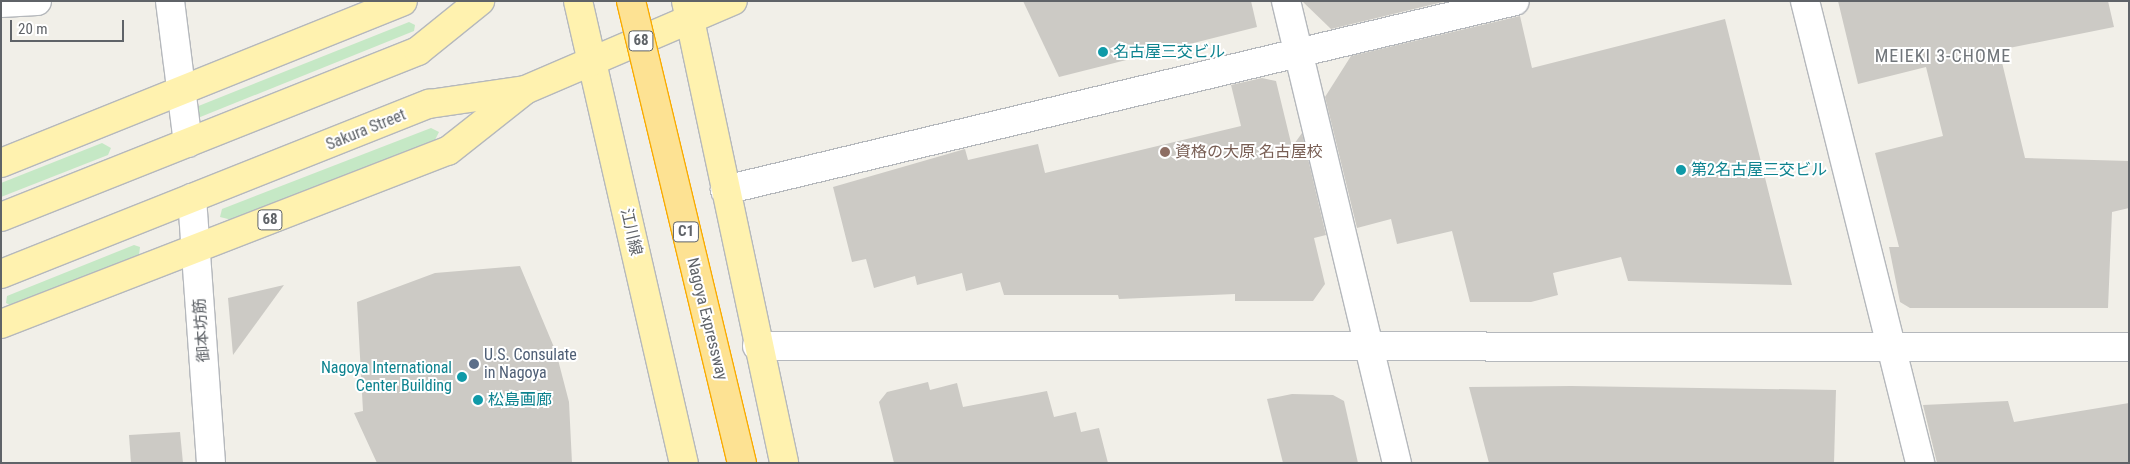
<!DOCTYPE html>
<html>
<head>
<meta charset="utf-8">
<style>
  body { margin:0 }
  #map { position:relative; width:2130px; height:464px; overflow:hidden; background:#f1efe8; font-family:"Roboto Condensed","Noto Sans JP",sans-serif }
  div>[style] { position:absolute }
  .green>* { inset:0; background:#c5e8c5 }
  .building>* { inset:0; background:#cccac5 }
  .roads { filter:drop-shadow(1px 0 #b5b8bc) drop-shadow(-1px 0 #b5b8bc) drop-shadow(0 1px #b5b8bc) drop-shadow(0 -1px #b5b8bc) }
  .minor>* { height:28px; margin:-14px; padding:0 14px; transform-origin:14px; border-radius:14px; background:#fff }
  .tertiary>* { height:28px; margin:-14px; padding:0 14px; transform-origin:14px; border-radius:14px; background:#fff }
  .primary>* { height:28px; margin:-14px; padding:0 14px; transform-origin:14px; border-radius:14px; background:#fff2af }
  .bridges { filter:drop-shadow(1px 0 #f9ab00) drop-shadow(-1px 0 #f9ab00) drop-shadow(0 1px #f9ab00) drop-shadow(0 -1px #f9ab00) }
  .motorway-bridge>* { height:28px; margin:-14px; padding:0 14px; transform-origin:14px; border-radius:14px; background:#fde293 }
  .dots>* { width:14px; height:14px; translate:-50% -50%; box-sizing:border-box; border:2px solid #fff; border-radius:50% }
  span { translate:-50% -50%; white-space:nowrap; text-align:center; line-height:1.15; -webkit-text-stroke:4px #fff; paint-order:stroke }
  .shield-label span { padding:1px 4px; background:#fff; border:1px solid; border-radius:4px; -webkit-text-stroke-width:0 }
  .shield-label { font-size:15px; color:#5f6368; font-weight:700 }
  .culture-label { font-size:16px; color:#0d838f }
  .left { translate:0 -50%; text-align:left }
  .right { translate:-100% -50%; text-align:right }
  .street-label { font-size:16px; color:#5f6368 }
  .education-label { font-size:16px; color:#785e54 }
  .service-label { font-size:16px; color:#4e5e75 }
  .neighbourhood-label { font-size:18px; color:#70757a; letter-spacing:1px }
  .frame { position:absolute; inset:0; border:2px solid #5f6368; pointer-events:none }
  .scale { position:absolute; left:10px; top:20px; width:114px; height:22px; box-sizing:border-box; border:2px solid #5f6368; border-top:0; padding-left:6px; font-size:15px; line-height:18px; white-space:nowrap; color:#5f6368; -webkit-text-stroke:4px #fff; paint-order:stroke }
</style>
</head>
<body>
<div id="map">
  <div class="green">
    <div style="clip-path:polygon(409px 22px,415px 25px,414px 31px,178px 126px,170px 124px,171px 117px)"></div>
    <div style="clip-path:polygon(431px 128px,439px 132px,435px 140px,232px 220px,220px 217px,222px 209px)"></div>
    <div style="clip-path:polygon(102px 143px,111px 148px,108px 155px,1px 197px,1px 183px)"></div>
    <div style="clip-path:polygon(134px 245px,140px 247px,139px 255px,12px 306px,6px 303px,7px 296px)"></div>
  </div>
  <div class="building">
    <div style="clip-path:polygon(1023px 1px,1251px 1px,1257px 27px,1059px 77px)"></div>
    <div style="clip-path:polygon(1302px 1px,1447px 1px,1331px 29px)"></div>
    <div style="clip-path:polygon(1838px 1px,2108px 1px,2114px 27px,1999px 50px,2025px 158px,2129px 161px,2129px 208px,2112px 212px,2108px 308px,1910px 308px,1900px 302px,1889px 247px,1899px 247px,1875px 153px,1943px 136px,1926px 67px,1858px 84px)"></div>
    <div style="clip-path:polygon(1520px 16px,1532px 68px,1725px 19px,1792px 285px,1628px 281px,1621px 257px,1553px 273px,1558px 295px,1531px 302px,1470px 302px,1452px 231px,1397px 244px,1391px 219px,1357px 228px,1325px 97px,1351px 56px)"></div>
    <div style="clip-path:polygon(1262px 78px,1276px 81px,1292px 147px,1302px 133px,1326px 235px,1314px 238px,1325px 284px,1313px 301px,1235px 301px,1235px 294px,1119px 299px,1118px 295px,1004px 295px,1000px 282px,966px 291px,962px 273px,917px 285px,915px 276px,874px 288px,866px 259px,852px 262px,833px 187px,965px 149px,968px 160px,1038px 144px,1045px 173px,1241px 126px,1231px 85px)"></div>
    <div style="clip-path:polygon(520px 266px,556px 352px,569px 402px,572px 463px,377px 463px,354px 413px,363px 411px,357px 302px,435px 273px)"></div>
    <div style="clip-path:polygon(284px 285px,233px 355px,228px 298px)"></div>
    <div style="clip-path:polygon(928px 382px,930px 390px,957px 383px,963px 407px,1047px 391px,1054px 417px,1076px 412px,1081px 432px,1099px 428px,1108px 463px,894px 463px,879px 402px,887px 392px)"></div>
    <div style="clip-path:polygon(1571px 386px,1836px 390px,1834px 463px,1489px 463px,1469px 387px)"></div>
    <div style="clip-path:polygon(1292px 394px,1333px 395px,1344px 401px,1358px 463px,1283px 463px,1267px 399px)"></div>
    <div style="clip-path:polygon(2008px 401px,2014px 422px,2129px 403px,2129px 463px,1937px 463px,1923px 405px)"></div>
    <div style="clip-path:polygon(180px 432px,183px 463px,131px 463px,129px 435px)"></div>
  </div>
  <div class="roads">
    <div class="minor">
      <div style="left:170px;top:1px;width:143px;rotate:82.8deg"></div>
      <div style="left:1286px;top:1px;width:475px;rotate:76.5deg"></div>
      <div style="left:1805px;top:1px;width:476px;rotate:76deg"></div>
      <div style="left:1px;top:3px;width:36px;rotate:-3deg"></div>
      <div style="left:725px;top:190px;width:812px;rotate:-13.45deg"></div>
      <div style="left:192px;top:198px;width:266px;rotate:85.9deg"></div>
    </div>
    <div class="tertiary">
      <div style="left:757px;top:346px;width:1372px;rotate:0.04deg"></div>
    </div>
    <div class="primary">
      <div style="left:578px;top:1px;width:474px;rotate:77.1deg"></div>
      <div style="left:686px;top:1px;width:472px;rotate:78deg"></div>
      <div style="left:1px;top:163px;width:433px;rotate:-21.9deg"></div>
      <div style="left:1px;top:217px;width:449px;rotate:-21.7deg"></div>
      <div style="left:418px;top:51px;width:80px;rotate:-38.9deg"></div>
      <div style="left:1px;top:274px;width:461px;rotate:-21.7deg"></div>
      <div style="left:429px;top:104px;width:97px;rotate:-8.3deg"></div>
      <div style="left:525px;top:90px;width:226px;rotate:-23.2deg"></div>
      <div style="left:1px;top:324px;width:479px;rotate:-21.2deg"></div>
      <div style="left:448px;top:151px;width:97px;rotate:-38.3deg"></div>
    </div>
  </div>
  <div class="bridges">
    <div class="motorway-bridge">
      <div style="left:631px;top:1px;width:475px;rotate:76.5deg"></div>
    </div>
  </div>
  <div class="dots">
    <div style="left:1103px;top:52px;background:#0f9aa8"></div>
    <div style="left:1165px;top:152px;background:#8d6e63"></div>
    <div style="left:1681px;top:170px;background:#0f9aa8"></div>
    <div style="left:474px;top:364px;background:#5c6f8a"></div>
    <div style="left:462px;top:377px;background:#0f9aa8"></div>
    <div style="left:478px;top:400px;background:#0f9aa8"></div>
  </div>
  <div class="shield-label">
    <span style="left:641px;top:41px">68</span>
    <span style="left:270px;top:220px">68</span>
    <span style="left:686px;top:232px">C1</span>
  </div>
  <div class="culture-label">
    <span class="left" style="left:1113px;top:52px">名古屋三交ビル</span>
    <span class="left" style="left:1691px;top:170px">第2名古屋三交ビル</span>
    <span class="right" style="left:452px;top:377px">Nagoya International<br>Center Building</span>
    <span class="left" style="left:488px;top:400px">松島画廊</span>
  </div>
  <div class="street-label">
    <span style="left:366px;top:130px;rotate:-22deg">Sakura Street</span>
    <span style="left:631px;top:232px;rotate:77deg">江川線</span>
    <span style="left:707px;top:319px;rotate:76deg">Nagoya Expressway</span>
    <span style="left:202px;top:330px;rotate:-94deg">御本坊筋</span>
  </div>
  <div class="education-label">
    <span class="left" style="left:1175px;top:152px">資格の大原 名古屋校</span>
  </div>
  <div class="service-label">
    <span class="left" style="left:484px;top:364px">U.S. Consulate<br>in Nagoya</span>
  </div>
  <div class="neighbourhood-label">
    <span style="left:1943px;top:56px">MEIEKI 3-CHOME</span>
  </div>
  <div class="frame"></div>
  <div class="scale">20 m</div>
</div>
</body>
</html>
